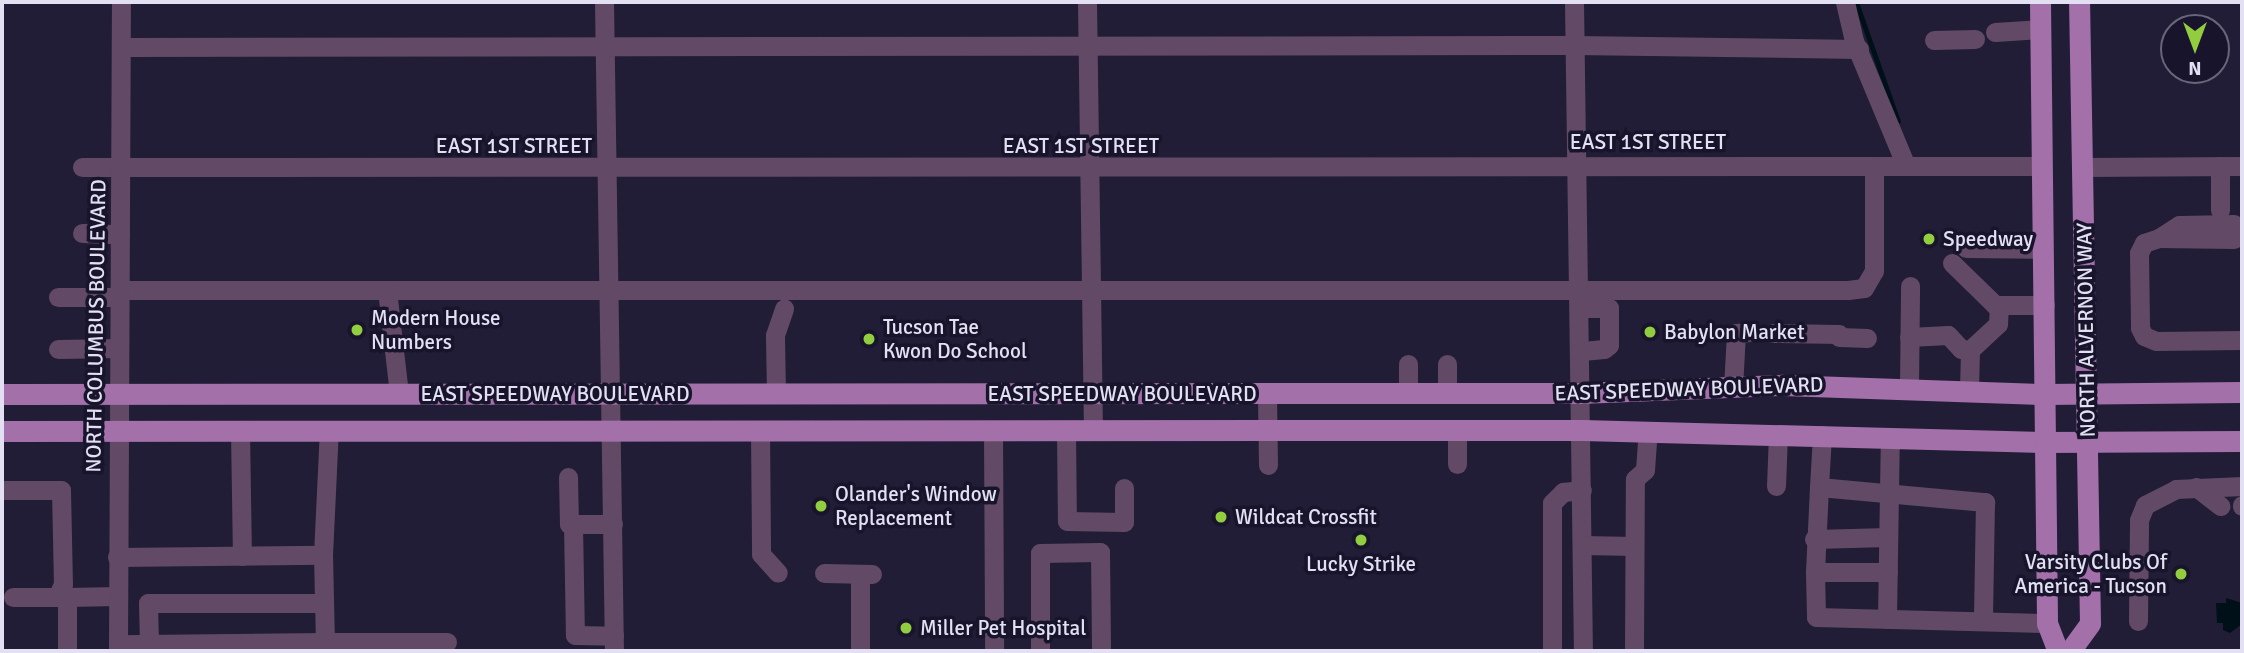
<!DOCTYPE html>
<html>
<head>
<meta charset="utf-8">
<style>
  body { margin:0 }
  #map { position:relative; width:2244px; height:653px; overflow:hidden; background:#211d36; font-family:Signika,sans-serif }
  div>[style] { position:absolute }
  .water>* { inset:0; background:#001019 }
  .stream>* { height:5px; margin:-2.5px; padding:0 2.5px; transform-origin:2.5px; border-radius:2.5px; background:#001019 }
  .minor>* { height:19px; margin:-9.5px; padding:0 9.5px; transform-origin:9.5px; border-radius:9.5px; background:#624a66 }
  .major>* { height:21px; margin:-10.5px; padding:0 10.5px; transform-origin:10.5px; border-radius:10.5px; background:#a370aa }
  .dots>* { width:19px; height:19px; translate:-50% -50%; box-sizing:border-box; border:4px solid #18142c; border-radius:50% }
  span { translate:-50% -50%; white-space:nowrap; text-align:center; line-height:1.15; -webkit-text-stroke:7px #18142c; paint-order:stroke }
  .street-label { font-size:21px; color:#e2e0f2 }
  .poi-label { font-size:21px; color:#e2e0f2 }
  .left { translate:0 -50%; text-align:left }
  .right { translate:-100% -50%; text-align:right }
  .frame { position:absolute; inset:0; border:4px solid #e2e0f2; pointer-events:none }
  .north { position:absolute; left:2160px; top:14px; width:70px; height:70px; box-sizing:border-box; background:#18142c; border:2px solid #69667b; border-radius:50%; rotate:180deg; font-size:19px; font-weight:700; line-height:28px; text-align:center; color:#e2e0f2 }
  .north::after { content:''; display:block; margin:auto; width:24px; height:32px; background:#92cd3f; clip-path:polygon(50% 0,100% 100%,50% 72%,0 100%) }
</style>
</head>
<body>
<div id="map">
  <div class="water">
    <div style="clip-path:polygon(2226px 598px,2242px 603px,2242px 624px,2230px 633px,2223px 630px,2223px 623px,2217px 623px,2216px 603px,2226px 603px)"></div>
  </div>
  <div class="stream">
    <div style="left:1856px;top:2px;width:126px;rotate:70.6deg"></div>
  </div>
  <div class="minor">
    <div style="left:604px;top:2px;width:649px;rotate:89.12deg"></div>
    <div style="left:1087px;top:2px;width:429px;rotate:89.2deg"></div>
    <div style="left:1574px;top:2px;width:649px;rotate:89.21deg"></div>
    <div style="left:1845px;top:2px;width:40px;rotate:77deg"></div>
    <div style="left:1854px;top:41px;width:135px;rotate:67.4deg"></div>
    <div style="left:1995px;top:32px;width:45px;rotate:-3.8deg"></div>
    <div style="left:1934px;top:40px;width:41px;rotate:-1.4deg"></div>
    <div style="left:121px;top:47px;width:1453px;rotate:-0.08deg"></div>
    <div style="left:1574px;top:45px;width:285px;rotate:0.8deg"></div>
    <div style="left:2220px;top:166px;width:44px;rotate:90deg"></div>
    <div style="left:82px;top:167px;width:1960px;rotate:-0.03deg"></div>
    <div style="left:2083px;top:167px;width:159px;rotate:-0.4deg"></div>
    <div style="left:82px;top:233px;width:38px;rotate:2deg"></div>
    <div style="left:2159px;top:238px;width:24px;rotate:-33deg"></div>
    <div style="left:2179px;top:225px;width:55px;rotate:-1deg"></div>
    <div style="left:2234px;top:239px;width:75px;rotate:-179.2deg"></div>
    <div style="left:2159px;top:238px;width:16px;rotate:162deg"></div>
    <div style="left:2144px;top:243px;width:11px;rotate:117deg"></div>
    <div style="left:2139px;top:253px;width:75px;rotate:89.2deg"></div>
    <div style="left:2140px;top:328px;width:9px;rotate:63deg"></div>
    <div style="left:2144px;top:336px;width:13px;rotate:23deg"></div>
    <div style="left:2156px;top:341px;width:86px;rotate:-0.7deg"></div>
    <div style="left:1966px;top:248px;width:77px;rotate:0.7deg"></div>
    <div style="left:1952px;top:263px;width:60px;rotate:44.3deg"></div>
    <div style="left:1995px;top:305px;width:50px"></div>
    <div style="left:120px;top:290px;width:1728px"></div>
    <div style="left:1848px;top:290px;width:16px;rotate:-7deg"></div>
    <div style="left:1864px;top:288px;width:20px;rotate:-60deg"></div>
    <div style="left:1874px;top:271px;width:105px;rotate:-90deg"></div>
    <div style="left:387px;top:290px;width:105px;rotate:83.4deg"></div>
    <div style="left:58px;top:297px;width:61px"></div>
    <div style="left:1579px;top:308px;width:30px"></div>
    <div style="left:1609px;top:308px;width:37px;rotate:90deg"></div>
    <div style="left:1609px;top:345px;width:6px;rotate:141deg"></div>
    <div style="left:1604px;top:349px;width:25px;rotate:175deg"></div>
    <div style="left:1772px;top:333px;width:67px;rotate:0.9deg"></div>
    <div style="left:1839px;top:337px;width:28px;rotate:2deg"></div>
    <div style="left:1909px;top:337px;width:39px;rotate:-3deg"></div>
    <div style="left:1948px;top:335px;width:19px;rotate:47deg"></div>
    <div style="left:1961px;top:349px;width:9px;rotate:6deg"></div>
    <div style="left:58px;top:349px;width:61px;rotate:-0.9deg"></div>
    <div style="left:1408px;top:364px;width:30px;rotate:90deg"></div>
    <div style="left:1909px;top:387px;width:101px;rotate:-89.4deg"></div>
    <div style="left:1733px;top:388px;width:55px;rotate:-86.9deg"></div>
    <div style="left:1736px;top:333px;width:14px;rotate:-4deg"></div>
    <div style="left:1969px;top:391px;width:41px;rotate:-88.6deg"></div>
    <div style="left:1970px;top:350px;width:38px;rotate:-43deg"></div>
    <div style="left:1998px;top:324px;width:19px;rotate:-87deg"></div>
    <div style="left:776px;top:394px;width:59px;rotate:-91deg"></div>
    <div style="left:775px;top:335px;width:28px;rotate:-71deg"></div>
    <div style="left:1267px;top:394px;width:71px;rotate:89.2deg"></div>
    <div style="left:1447px;top:394px;width:30px;rotate:-90deg"></div>
    <div style="left:240px;top:431px;width:125px;rotate:89.1deg"></div>
    <div style="left:760px;top:431px;width:123px;rotate:89.5deg"></div>
    <div style="left:761px;top:554px;width:25px;rotate:48deg"></div>
    <div style="left:993px;top:431px;width:220px;rotate:89.7deg"></div>
    <div style="left:1066px;top:431px;width:90px;rotate:89.4deg"></div>
    <div style="left:1067px;top:521px;width:57px;rotate:1deg"></div>
    <div style="left:1124px;top:522px;width:34px;rotate:-90deg"></div>
    <div style="left:1822px;top:435px;width:52px;rotate:93.3deg"></div>
    <div style="left:1819px;top:487px;width:167px;rotate:5.2deg"></div>
    <div style="left:1985px;top:502px;width:119px;rotate:91deg"></div>
    <div style="left:1457px;top:464px;width:34px;rotate:-90deg"></div>
    <div style="left:568px;top:477px;width:47px;rotate:88.8deg"></div>
    <div style="left:569px;top:524px;width:44px"></div>
    <div style="left:1776px;top:486px;width:52px;rotate:-87.8deg"></div>
    <div style="left:1819px;top:487px;width:85px;rotate:92.7deg"></div>
    <div style="left:1815px;top:572px;width:73px"></div>
    <div style="left:2196px;top:487px;width:31px;rotate:38deg"></div>
    <div style="left:2px;top:490px;width:59px"></div>
    <div style="left:61px;top:490px;width:94px;rotate:88.8deg"></div>
    <div style="left:63px;top:584px;width:14px;rotate:115deg"></div>
    <div style="left:2242px;top:506px;width:1px;rotate:-90deg"></div>
    <div style="left:573px;top:524px;width:111px;rotate:89deg"></div>
    <div style="left:575px;top:635px;width:39px;rotate:1deg"></div>
    <div style="left:1814px;top:539px;width:74px;rotate:-1.5deg"></div>
    <div style="left:1582px;top:545px;width:52px;rotate:1.1deg"></div>
    <div style="left:323px;top:555px;width:125px;rotate:-87.3deg"></div>
    <div style="left:117px;top:557px;width:206px;rotate:-0.6deg"></div>
    <div style="left:323px;top:555px;width:87px;rotate:88.7deg"></div>
    <div style="left:325px;top:642px;width:207px;rotate:179.4deg"></div>
    <div style="left:1815px;top:572px;width:45px;rotate:88.7deg"></div>
    <div style="left:1816px;top:617px;width:231px;rotate:1.5deg"></div>
    <div style="left:824px;top:573px;width:48px;rotate:1.2deg"></div>
    <div style="left:13px;top:597px;width:54px"></div>
    <div style="left:1887px;top:619px;width:181px;rotate:-89.1deg"></div>
    <div style="left:2138px;top:621px;width:101px;rotate:-89.4deg"></div>
    <div style="left:2139px;top:520px;width:16px;rotate:-68deg"></div>
    <div style="left:2145px;top:505px;width:35px;rotate:-27deg"></div>
    <div style="left:2176px;top:489px;width:66px;rotate:-2.6deg"></div>
    <div style="left:325px;top:642px;width:122px"></div>
    <div style="left:149px;top:644px;width:41px;rotate:-91.4deg"></div>
    <div style="left:148px;top:603px;width:176px"></div>
    <div style="left:67px;top:651px;width:54px;rotate:-90deg"></div>
    <div style="left:67px;top:597px;width:51px;rotate:-1.1deg"></div>
    <div style="left:118px;top:651px;width:649px;rotate:-89.74deg"></div>
    <div style="left:860px;top:651px;width:77px;rotate:-90deg"></div>
    <div style="left:1040px;top:651px;width:98px;rotate:-90deg"></div>
    <div style="left:1040px;top:553px;width:60px;rotate:-1deg"></div>
    <div style="left:1100px;top:552px;width:99px;rotate:89.4deg"></div>
    <div style="left:1552px;top:651px;width:148px;rotate:-90deg"></div>
    <div style="left:1552px;top:503px;width:16px;rotate:-45deg"></div>
    <div style="left:1563px;top:492px;width:19px;rotate:-6deg"></div>
    <div style="left:1634px;top:651px;width:172px;rotate:-89.7deg"></div>
    <div style="left:1635px;top:479px;width:13px;rotate:-42deg"></div>
    <div style="left:1645px;top:470px;width:39px;rotate:-86deg"></div>
  </div>
  <div class="major">
    <div style="left:2040px;top:2px;width:621px;rotate:89.35deg"></div>
    <div style="left:2047px;top:623px;width:30px;rotate:69deg"></div>
    <div style="left:2px;top:394px;width:1578px;rotate:-0.04deg"></div>
    <div style="left:1580px;top:393px;width:203px;rotate:-2.3deg"></div>
    <div style="left:1783px;top:385px;width:262px;rotate:2deg"></div>
    <div style="left:2045px;top:394px;width:197px;rotate:-0.6deg"></div>
    <div style="left:2px;top:431px;width:1580px;rotate:-0.04deg"></div>
    <div style="left:1582px;top:430px;width:462px;rotate:1.5deg"></div>
    <div style="left:2044px;top:442px;width:198px;rotate:-0.3deg"></div>
    <div style="left:2070px;top:651px;width:34px;rotate:-54deg"></div>
    <div style="left:2090px;top:623px;width:621px;rotate:-91.01deg"></div>
  </div>
  <div class="dots">
    <div style="left:1929px;top:239px;background:#92cd3f"></div>
    <div style="left:357px;top:330px;background:#92cd3f"></div>
    <div style="left:1650px;top:332px;background:#92cd3f"></div>
    <div style="left:869px;top:339px;background:#92cd3f"></div>
    <div style="left:821px;top:506px;background:#92cd3f"></div>
    <div style="left:1221px;top:517px;background:#92cd3f"></div>
    <div style="left:1361px;top:540px;background:#92cd3f"></div>
    <div style="left:2181px;top:574px;background:#92cd3f"></div>
    <div style="left:906px;top:628px;background:#92cd3f"></div>
  </div>
  <div class="street-label">
    <span style="left:1648px;top:142px">EAST 1ST STREET</span>
    <span style="left:514px;top:146px">EAST 1ST STREET</span>
    <span style="left:1081px;top:146px">EAST 1ST STREET</span>
    <span style="left:96px;top:326px;rotate:-89deg">NORTH COLUMBUS BOULEVARD</span>
    <span style="left:2086px;top:330px;rotate:-91deg">NORTH ALVERNON WAY</span>
    <span style="left:1689px;top:389px;rotate:-2deg">EAST SPEEDWAY BOULEVARD</span>
    <span style="left:555px;top:394px">EAST SPEEDWAY BOULEVARD</span>
    <span style="left:1122px;top:394px">EAST SPEEDWAY BOULEVARD</span>
  </div>
  <div class="poi-label">
    <span class="left" style="left:1943px;top:239px">Speedway</span>
    <span class="left" style="left:371px;top:330px">Modern House<br>Numbers</span>
    <span class="left" style="left:883px;top:339px">Tucson Tae<br>Kwon Do School</span>
    <span class="left" style="left:1664px;top:332px">Babylon Market</span>
    <span class="left" style="left:835px;top:506px">Olander's Window<br>Replacement</span>
    <span class="left" style="left:1235px;top:517px">Wildcat Crossfit</span>
    <span class="right" style="left:2167px;top:574px">Varsity Clubs Of<br>America - Tucson</span>
    <span style="left:1361px;top:564px">Lucky Strike</span>
    <span class="left" style="left:920px;top:628px">Miller Pet Hospital</span>
  </div>
  <div class="frame"></div>
  <div class="north">N</div>
</div>
</body>
</html>
